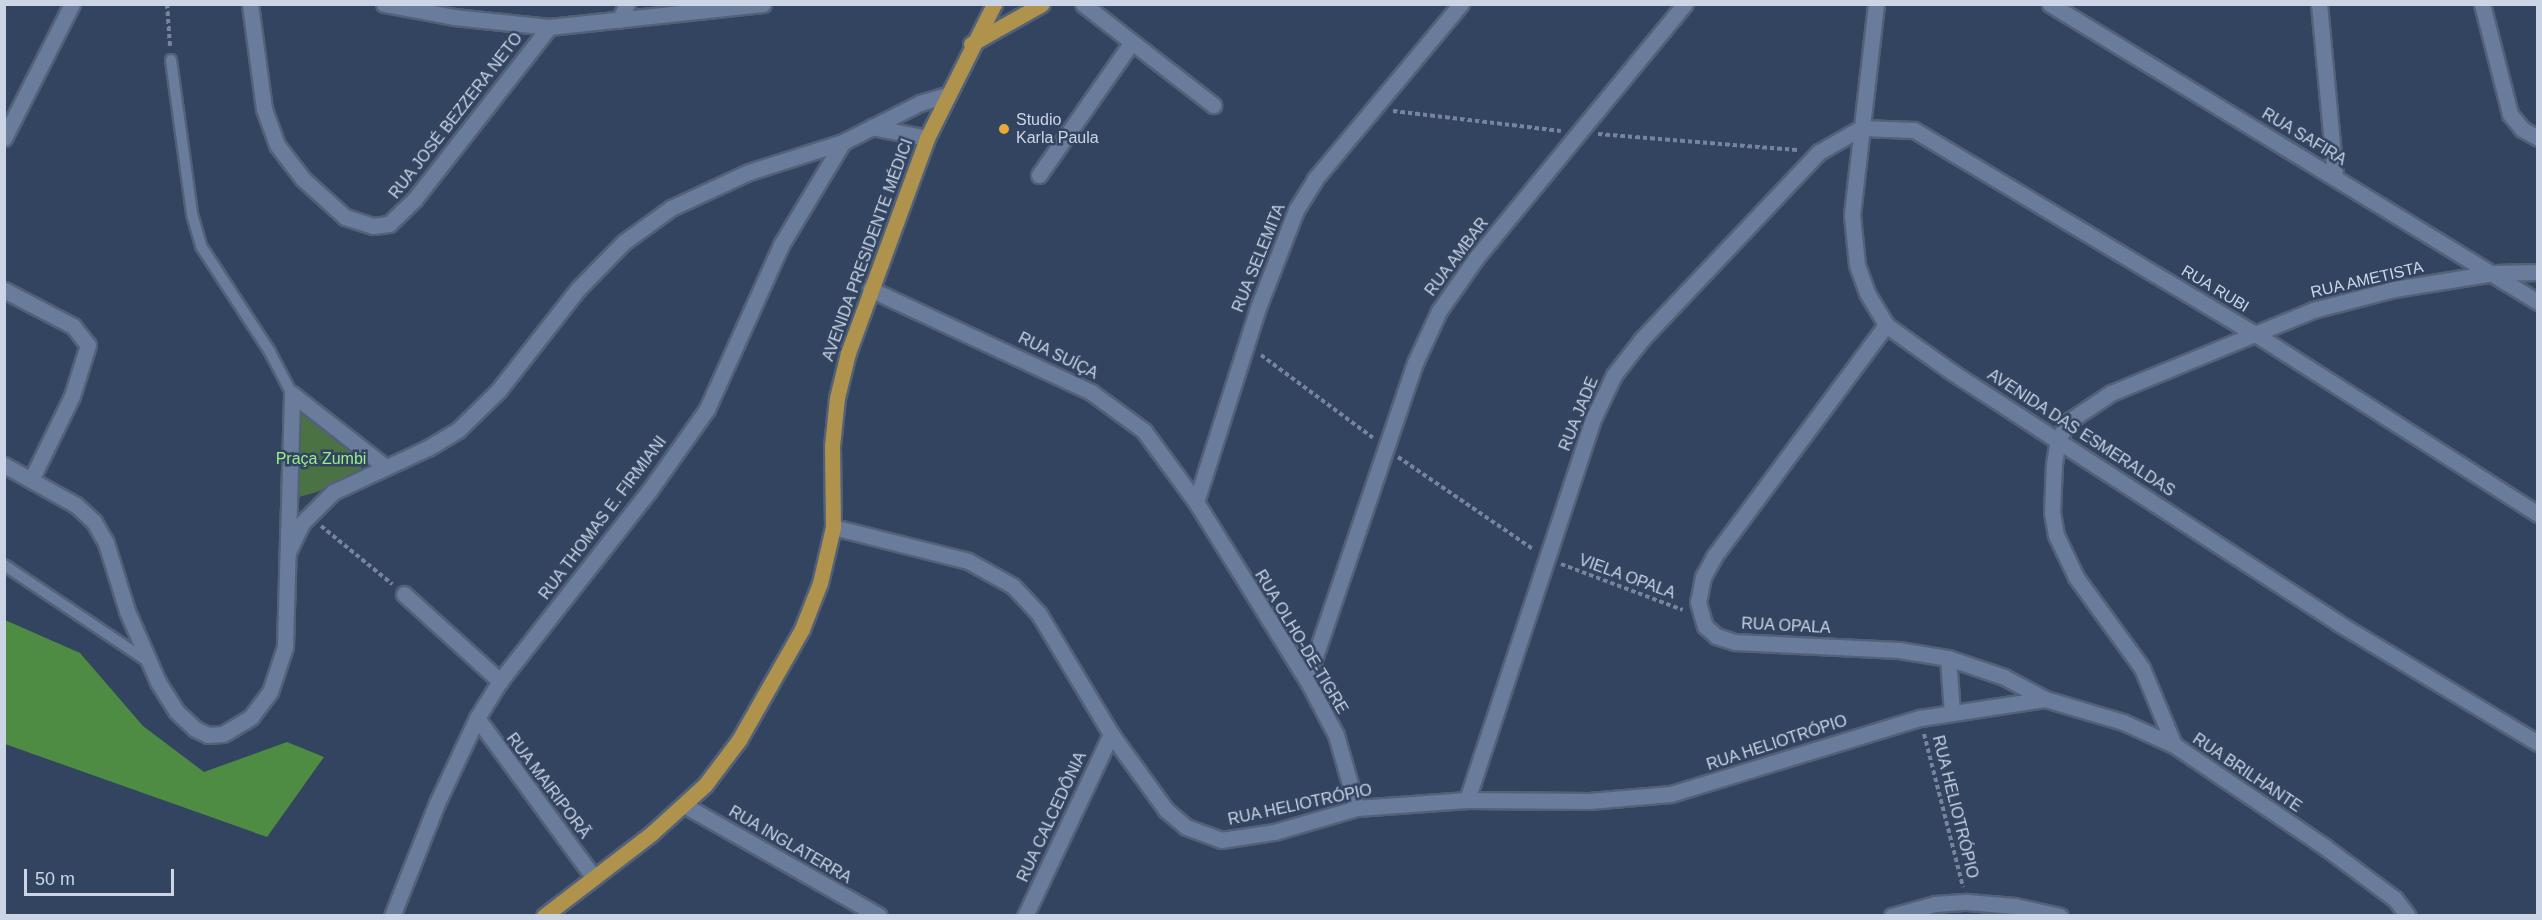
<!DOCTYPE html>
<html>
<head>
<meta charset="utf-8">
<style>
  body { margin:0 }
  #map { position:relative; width:2542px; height:920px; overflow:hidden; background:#334460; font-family:Arial,sans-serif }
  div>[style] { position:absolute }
  .green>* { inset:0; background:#4a7243 }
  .forest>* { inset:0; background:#4d8c42 }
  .path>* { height:4px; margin-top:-2px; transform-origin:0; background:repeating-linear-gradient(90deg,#77859c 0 4.5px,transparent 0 7.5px) }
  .roads { filter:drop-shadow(2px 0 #536178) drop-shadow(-2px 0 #536178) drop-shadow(0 2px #536178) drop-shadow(0 -2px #536178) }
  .lane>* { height:10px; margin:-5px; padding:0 5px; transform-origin:5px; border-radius:5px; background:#697c9b }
  .street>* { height:15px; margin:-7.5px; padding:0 7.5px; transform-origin:7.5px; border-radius:7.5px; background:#697c9b }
  .secondary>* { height:15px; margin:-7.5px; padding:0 7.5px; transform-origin:7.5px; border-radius:7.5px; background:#697c9b }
  .primary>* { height:15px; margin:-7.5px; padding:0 7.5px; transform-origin:7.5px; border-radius:7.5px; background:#af934c }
  .dots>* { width:16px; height:16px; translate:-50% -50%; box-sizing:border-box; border:3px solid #334460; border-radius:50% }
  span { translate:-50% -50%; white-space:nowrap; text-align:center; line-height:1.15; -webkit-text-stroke:5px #334460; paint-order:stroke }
  .street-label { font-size:16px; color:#cbd5e6 }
  .poi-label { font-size:16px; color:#cbd5e6 }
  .left { translate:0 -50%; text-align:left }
  .park-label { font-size:16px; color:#9aef8b }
  .frame { position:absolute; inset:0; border:6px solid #cbd5e6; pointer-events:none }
  .scale { position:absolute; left:24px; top:869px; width:150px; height:27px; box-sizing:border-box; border:3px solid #cbd5e6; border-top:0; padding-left:8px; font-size:18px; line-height:21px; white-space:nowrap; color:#cbd5e6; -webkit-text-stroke:4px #334460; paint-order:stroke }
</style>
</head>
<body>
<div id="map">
  <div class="green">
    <div style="clip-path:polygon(300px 412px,363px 453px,361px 469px,317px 492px,299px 497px,291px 479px)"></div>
  </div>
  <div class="forest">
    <div style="clip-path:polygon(5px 620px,80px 653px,143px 726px,204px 772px,287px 742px,324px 757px,267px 837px,5px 744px)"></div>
  </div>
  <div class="path">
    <div style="left:167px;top:4px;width:42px;rotate:85.9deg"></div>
    <div style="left:1393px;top:111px;width:169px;rotate:6.8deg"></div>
    <div style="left:1598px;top:134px;width:200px;rotate:4.6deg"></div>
    <div style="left:1261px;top:355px;width:139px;rotate:36.5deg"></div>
    <div style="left:1398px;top:457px;width:163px;rotate:34.3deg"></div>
    <div style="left:321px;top:526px;width:92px;rotate:39.2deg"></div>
    <div style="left:1561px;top:564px;width:130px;rotate:20.7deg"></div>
    <div style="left:1924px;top:734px;width:158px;rotate:75.7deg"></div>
  </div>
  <div class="roads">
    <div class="lane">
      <div style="left:171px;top:60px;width:155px;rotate:82.2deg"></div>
      <div style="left:192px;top:214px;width:33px;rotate:74deg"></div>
      <div style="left:201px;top:246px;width:126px;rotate:56.9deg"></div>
      <div style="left:270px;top:352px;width:47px;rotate:62.4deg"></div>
      <div style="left:4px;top:565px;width:171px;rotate:33.8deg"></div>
    </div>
    <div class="street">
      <div style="left:250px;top:4px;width:106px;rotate:82.4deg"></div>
      <div style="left:264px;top:109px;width:38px;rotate:70deg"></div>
      <div style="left:277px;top:145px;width:43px;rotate:52.6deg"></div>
      <div style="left:303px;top:179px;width:57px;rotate:42.1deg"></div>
      <div style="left:345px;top:217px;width:29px;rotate:18deg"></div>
      <div style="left:373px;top:226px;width:16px;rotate:-7deg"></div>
      <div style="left:389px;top:224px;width:35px;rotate:-44deg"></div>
      <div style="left:414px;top:200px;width:219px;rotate:-52deg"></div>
      <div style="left:1083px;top:4px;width:165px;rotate:37.8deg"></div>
      <div style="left:2050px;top:4px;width:572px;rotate:31.41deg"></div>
      <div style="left:2319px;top:4px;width:173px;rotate:84.7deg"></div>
      <div style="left:2482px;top:4px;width:114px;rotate:75.7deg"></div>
      <div style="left:2510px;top:114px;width:19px;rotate:51deg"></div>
      <div style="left:2522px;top:129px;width:18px;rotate:29deg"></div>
      <div style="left:619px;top:20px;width:18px;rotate:-63deg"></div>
      <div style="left:872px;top:127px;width:56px;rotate:11.3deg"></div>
      <div style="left:4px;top:138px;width:150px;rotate:-63.1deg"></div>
      <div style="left:1039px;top:175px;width:161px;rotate:-55.1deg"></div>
      <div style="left:870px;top:289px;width:244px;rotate:25deg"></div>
      <div style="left:1091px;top:392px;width:66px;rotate:36.3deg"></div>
      <div style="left:1144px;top:431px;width:88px;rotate:53.8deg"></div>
      <div style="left:1196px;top:502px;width:210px;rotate:58.1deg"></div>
      <div style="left:1307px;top:680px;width:62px;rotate:62.2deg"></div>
      <div style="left:1336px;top:735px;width:76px;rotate:74deg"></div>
      <div style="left:4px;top:290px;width:78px;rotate:27.6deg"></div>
      <div style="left:73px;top:326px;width:24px;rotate:52deg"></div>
      <div style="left:88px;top:345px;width:53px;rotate:107.4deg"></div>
      <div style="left:72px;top:396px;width:91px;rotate:116deg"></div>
      <div style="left:1886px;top:325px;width:289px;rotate:126.6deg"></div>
      <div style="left:1714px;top:557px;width:23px;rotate:119deg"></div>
      <div style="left:1703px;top:577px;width:25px;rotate:101deg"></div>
      <div style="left:1698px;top:602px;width:25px;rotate:74deg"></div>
      <div style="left:1705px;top:626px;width:15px;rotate:42deg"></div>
      <div style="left:1716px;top:636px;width:20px;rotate:18deg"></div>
      <div style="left:1735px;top:642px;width:164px;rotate:2.8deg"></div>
      <div style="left:1899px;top:650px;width:50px;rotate:9.3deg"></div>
      <div style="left:1948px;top:658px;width:59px;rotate:18.7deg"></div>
      <div style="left:2004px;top:677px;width:47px;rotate:28.2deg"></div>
      <div style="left:2045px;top:699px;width:81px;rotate:16.4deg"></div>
      <div style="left:2123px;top:722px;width:56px;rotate:24.3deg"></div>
      <div style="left:2174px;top:745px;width:182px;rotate:34deg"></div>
      <div style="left:2325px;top:847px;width:87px;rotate:36.6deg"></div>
      <div style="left:2395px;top:899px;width:21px;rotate:53deg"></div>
      <div style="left:292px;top:394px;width:117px;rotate:38deg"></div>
      <div style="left:4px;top:465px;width:82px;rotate:29.1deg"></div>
      <div style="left:76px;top:505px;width:25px;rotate:43deg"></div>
      <div style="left:94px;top:522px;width:24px;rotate:60deg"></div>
      <div style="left:106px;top:543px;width:71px;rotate:72.8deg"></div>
      <div style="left:127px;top:611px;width:77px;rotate:66.4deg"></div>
      <div style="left:158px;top:682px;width:34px;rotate:58deg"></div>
      <div style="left:176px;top:711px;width:26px;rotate:43deg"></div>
      <div style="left:195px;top:729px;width:14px;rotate:25deg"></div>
      <div style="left:208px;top:735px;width:15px;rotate:-4deg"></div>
      <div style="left:223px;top:734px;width:33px;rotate:-31deg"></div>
      <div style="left:251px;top:717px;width:31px;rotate:-53deg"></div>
      <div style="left:270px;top:692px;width:47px;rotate:-71.6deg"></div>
      <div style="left:285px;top:647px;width:253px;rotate:-88.4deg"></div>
      <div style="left:1196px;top:502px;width:207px;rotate:-72.3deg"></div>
      <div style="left:1259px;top:305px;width:102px;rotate:-68.7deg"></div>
      <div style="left:1296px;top:210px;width:36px;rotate:-58deg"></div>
      <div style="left:1315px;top:179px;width:228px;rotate:-50.2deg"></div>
      <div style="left:833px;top:527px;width:139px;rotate:14.1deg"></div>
      <div style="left:968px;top:561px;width:51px;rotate:29.1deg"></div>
      <div style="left:1013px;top:586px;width:38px;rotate:47deg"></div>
      <div style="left:1039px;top:614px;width:140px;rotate:59deg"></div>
      <div style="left:1111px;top:734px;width:94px;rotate:54.1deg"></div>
      <div style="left:1166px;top:810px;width:26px;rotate:40deg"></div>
      <div style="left:1186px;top:827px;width:37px;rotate:20deg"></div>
      <div style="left:1221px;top:840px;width:54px;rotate:-8.6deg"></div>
      <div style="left:1274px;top:832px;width:86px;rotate:-16.1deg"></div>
      <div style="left:1357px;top:808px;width:110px;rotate:-4.2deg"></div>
      <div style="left:1467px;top:800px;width:122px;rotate:0.5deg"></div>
      <div style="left:1589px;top:801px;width:82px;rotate:-4.9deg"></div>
      <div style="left:1671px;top:794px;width:260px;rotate:-17deg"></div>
      <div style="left:1920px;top:718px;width:126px;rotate:-8.6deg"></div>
      <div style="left:288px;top:552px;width:32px;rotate:-64deg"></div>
      <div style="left:302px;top:523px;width:44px;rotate:-45deg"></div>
      <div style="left:333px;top:492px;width:105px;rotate:-24.9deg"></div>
      <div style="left:428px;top:448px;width:35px;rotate:-31deg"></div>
      <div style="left:458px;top:430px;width:56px;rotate:-44.3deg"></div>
      <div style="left:498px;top:391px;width:130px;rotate:-51.9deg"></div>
      <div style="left:578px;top:289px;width:66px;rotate:-45.6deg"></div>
      <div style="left:624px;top:242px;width:58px;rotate:-35.9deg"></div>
      <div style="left:671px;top:208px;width:86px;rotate:-24.8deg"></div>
      <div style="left:749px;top:172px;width:99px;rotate:-17.7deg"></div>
      <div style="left:843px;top:142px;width:86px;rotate:-26.9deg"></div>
      <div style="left:920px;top:103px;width:27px;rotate:-17deg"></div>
      <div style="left:404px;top:594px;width:130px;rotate:42.2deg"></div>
      <div style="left:1948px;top:658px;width:54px;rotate:85.8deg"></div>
      <div style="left:1307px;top:680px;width:335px;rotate:-71.2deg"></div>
      <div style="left:1415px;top:363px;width:57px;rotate:-65.2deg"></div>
      <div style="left:1439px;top:311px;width:65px;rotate:-55.1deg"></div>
      <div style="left:1476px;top:258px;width:329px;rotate:-50.6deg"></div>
      <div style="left:477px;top:718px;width:195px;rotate:53.8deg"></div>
      <div style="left:2174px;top:745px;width:83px;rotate:-112.6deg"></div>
      <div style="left:2142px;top:668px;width:112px;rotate:-126deg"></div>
      <div style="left:2076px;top:577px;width:47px;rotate:-115.5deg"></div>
      <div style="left:2056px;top:535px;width:22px;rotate:-100deg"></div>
      <div style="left:2052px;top:513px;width:49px;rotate:-87.7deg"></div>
      <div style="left:2054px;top:464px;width:25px;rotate:-81deg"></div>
      <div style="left:2058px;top:439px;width:21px;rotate:-59deg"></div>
      <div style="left:2069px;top:421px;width:50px;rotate:-33.7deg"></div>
      <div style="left:2111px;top:393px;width:218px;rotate:-22.3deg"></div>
      <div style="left:2313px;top:310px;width:84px;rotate:-14.5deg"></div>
      <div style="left:2394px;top:289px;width:101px;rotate:-9.1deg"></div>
      <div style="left:2494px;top:273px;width:44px;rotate:-1.3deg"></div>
      <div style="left:1467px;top:800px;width:404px;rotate:-71.7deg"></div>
      <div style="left:1594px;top:417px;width:47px;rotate:-64.5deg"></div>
      <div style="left:1614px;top:375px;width:46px;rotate:-52.1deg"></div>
      <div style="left:1642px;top:339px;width:257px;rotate:-46.6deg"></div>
      <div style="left:1819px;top:152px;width:48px;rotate:-29.7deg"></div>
      <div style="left:1861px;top:128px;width:53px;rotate:2.2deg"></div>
      <div style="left:1914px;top:130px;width:400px;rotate:30.9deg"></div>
      <div style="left:2257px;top:335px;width:333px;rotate:32.5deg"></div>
      <div style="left:684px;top:805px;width:224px;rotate:29.6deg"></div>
      <div style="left:392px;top:916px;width:122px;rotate:-68.3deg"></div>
      <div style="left:437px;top:803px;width:94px;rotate:-64.8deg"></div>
      <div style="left:477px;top:718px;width:44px;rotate:-58.1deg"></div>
      <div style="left:500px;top:681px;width:241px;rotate:-51.9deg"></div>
      <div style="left:649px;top:491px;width:100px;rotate:-54.7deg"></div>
      <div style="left:707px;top:409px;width:180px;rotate:-65.7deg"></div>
      <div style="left:781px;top:245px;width:120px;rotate:-59deg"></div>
      <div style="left:1025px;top:916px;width:201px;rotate:-64.7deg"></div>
      <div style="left:1892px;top:916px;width:45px;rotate:-15.6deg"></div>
      <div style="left:1935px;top:904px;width:32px;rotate:-4deg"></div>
      <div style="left:1967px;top:902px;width:48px;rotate:4.8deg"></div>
      <div style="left:2015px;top:906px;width:46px;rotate:12.5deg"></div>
    </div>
    <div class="secondary">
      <div style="left:384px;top:4px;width:71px;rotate:10.5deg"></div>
      <div style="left:454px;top:17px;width:96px;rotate:6deg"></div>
      <div style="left:549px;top:27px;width:215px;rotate:-6.1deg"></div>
      <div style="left:1876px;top:4px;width:212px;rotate:96.5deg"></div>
      <div style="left:1852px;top:215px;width:50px;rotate:84.3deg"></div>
      <div style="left:1857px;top:265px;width:30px;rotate:70deg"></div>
      <div style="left:1867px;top:293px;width:37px;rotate:59deg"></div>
      <div style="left:1886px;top:325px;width:81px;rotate:35.5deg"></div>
      <div style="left:1952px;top:372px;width:460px;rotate:33deg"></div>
      <div style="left:2338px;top:623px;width:233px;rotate:31deg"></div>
    </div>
    <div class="primary">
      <div style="left:971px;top:44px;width:81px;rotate:-29.4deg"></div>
      <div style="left:544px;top:916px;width:136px;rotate:-37.5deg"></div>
      <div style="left:652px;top:833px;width:72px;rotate:-42.2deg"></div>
      <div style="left:705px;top:785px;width:56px;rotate:-52.9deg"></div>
      <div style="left:739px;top:740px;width:128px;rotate:-60.4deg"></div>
      <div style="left:802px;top:629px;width:49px;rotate:-68.6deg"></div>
      <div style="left:820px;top:583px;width:57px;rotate:-76.9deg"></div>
      <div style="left:833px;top:527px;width:81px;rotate:-90.7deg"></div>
      <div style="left:832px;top:446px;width:48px;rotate:-84.1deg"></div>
      <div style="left:837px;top:398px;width:46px;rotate:-76.3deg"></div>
      <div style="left:848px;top:353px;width:229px;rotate:-69.8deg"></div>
      <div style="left:927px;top:138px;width:150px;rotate:-63.4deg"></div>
    </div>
  </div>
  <div class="dots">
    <div style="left:1004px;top:129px;background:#e6ac36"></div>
  </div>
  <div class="street-label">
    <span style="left:456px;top:116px;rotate:-52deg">RUA JOSÉ BEZZERA NETO</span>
    <span style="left:2304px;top:137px;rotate:31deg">RUA SAFIRA</span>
    <span style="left:868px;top:250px;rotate:-70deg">AVENIDA PRESIDENTE MÉDICI</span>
    <span style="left:1457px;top:257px;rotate:-53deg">RUA AMBAR</span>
    <span style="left:1259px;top:258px;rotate:-68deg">RUA SELEMITA</span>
    <span style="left:2367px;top:280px;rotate:-13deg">RUA AMETISTA</span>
    <span style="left:2215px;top:289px;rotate:31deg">RUA RUBI</span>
    <span style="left:1058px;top:356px;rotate:26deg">RUA SUÍÇA</span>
    <span style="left:1579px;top:414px;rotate:-68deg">RUA JADE</span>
    <span style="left:2081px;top:433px;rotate:33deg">AVENIDA DAS ESMERALDAS</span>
    <span style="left:603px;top:518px;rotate:-53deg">RUA THOMAS E. FIRMIANI</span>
    <span style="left:1627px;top:577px;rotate:20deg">VIELA OPALA</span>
    <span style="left:1786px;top:626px;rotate:3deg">RUA OPALA</span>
    <span style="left:1301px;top:642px;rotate:59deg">RUA OLHO-DE-TIGRE</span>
    <span style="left:1777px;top:743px;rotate:-18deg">RUA HELIOTRÓPIO</span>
    <span style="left:2247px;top:773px;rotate:34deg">RUA BRILHANTE</span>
    <span style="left:548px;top:786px;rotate:53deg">RUA MAIRIPORÃ</span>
    <span style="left:1300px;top:805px;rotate:-12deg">RUA HELIOTRÓPIO</span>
    <span style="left:1955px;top:807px;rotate:76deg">RUA HELIOTRÓPIO</span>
    <span style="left:1052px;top:817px;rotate:-65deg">RUA CALCEDÔNIA</span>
    <span style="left:790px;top:845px;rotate:30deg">RUA INGLATERRA</span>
  </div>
  <div class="poi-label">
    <span class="left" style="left:1016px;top:129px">Studio<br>Karla Paula</span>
  </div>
  <div class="park-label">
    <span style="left:321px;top:459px">Praça Zumbi</span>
  </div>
  <div class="frame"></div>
  <div class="scale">50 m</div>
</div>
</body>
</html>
